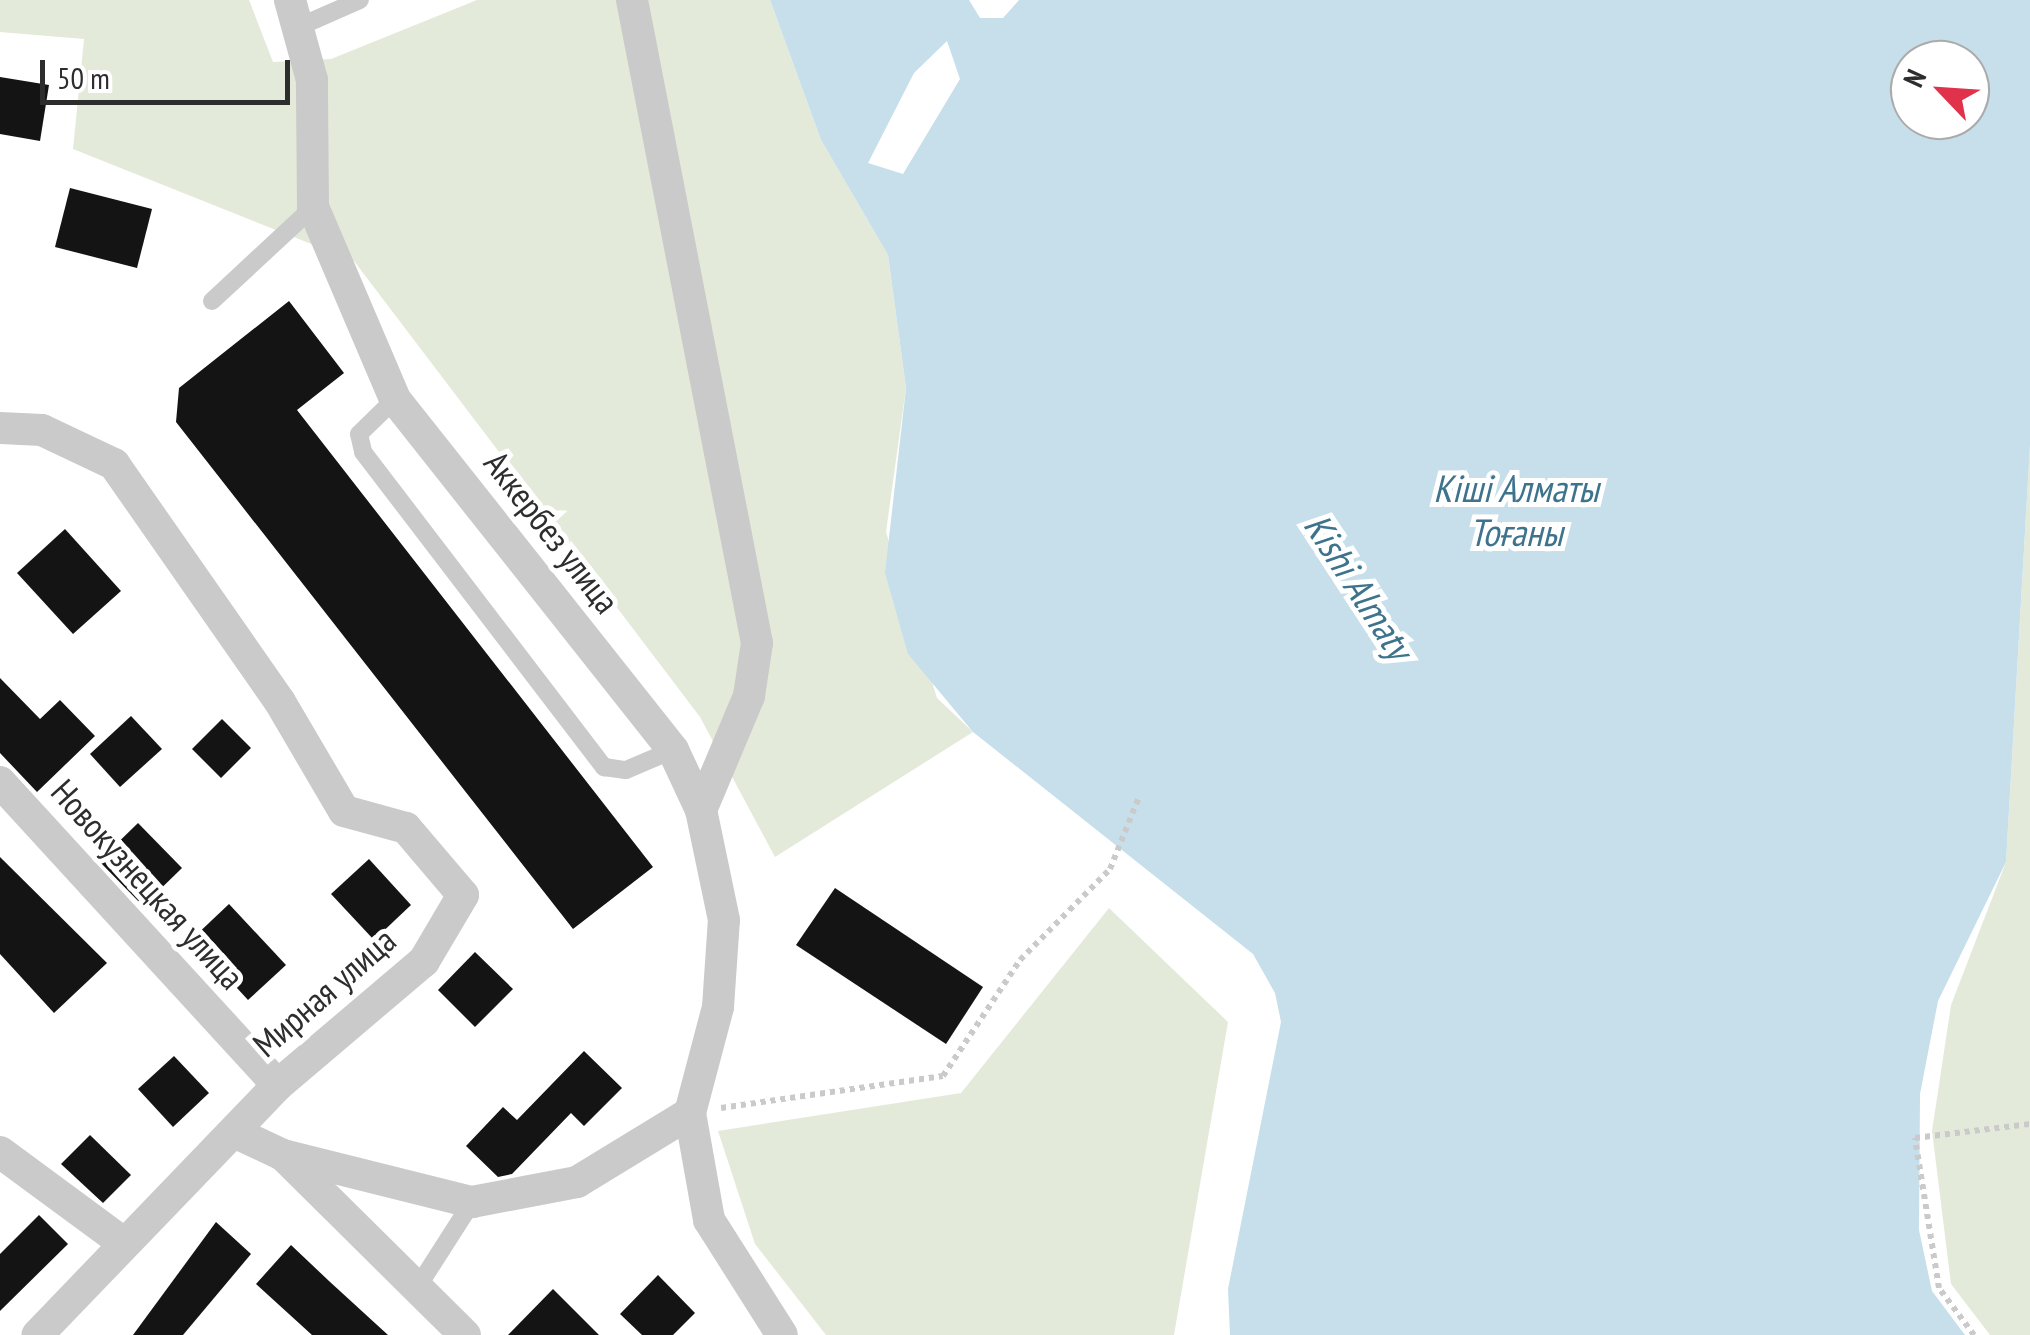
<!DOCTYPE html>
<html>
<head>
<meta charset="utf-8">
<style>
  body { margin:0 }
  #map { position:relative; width:2030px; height:1335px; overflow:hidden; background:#fff; font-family:"PT Sans Narrow",sans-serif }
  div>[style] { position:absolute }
  .green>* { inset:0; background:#e4eada }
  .water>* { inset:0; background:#c6dfea }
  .building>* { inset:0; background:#141414 }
  .path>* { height:6px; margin-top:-3px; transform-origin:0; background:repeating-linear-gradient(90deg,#cacaca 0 5px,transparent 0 10px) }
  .lane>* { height:18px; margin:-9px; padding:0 9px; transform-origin:9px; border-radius:9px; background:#cacaca }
  .street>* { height:32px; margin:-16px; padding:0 16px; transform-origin:16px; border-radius:16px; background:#cacaca }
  span { translate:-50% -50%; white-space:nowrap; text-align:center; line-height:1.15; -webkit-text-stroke:10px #fff; paint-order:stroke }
  .street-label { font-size:35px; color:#2d2d2d }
  .water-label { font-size:38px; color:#3d738c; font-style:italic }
  .north { position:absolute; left:1890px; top:40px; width:100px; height:100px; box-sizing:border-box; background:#fff; border:2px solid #ababab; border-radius:50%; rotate:295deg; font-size:28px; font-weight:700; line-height:40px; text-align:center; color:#2d2d2d }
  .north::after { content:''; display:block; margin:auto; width:35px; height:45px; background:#e1324b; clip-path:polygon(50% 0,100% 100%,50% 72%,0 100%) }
  .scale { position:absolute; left:40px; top:60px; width:250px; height:45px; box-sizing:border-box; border:5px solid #2d2d2d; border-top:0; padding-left:12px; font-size:30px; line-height:35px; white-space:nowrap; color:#2d2d2d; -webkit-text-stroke:8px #fff; paint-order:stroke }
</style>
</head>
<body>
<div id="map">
  <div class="green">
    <div style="clip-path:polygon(0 0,249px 0,273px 62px,331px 59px,477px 0,770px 0,821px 140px,888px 255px,906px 388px,886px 532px,937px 698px,973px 732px,775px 857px,700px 717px,354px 261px,73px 149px,84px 39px,0 32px)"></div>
    <div style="clip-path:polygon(2030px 445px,2030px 1335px,1990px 1335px,1951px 1284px,1932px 1131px,1951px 1005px,2006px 862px)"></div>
    <div style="clip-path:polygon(1109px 908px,1228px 1022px,1174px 1335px,826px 1335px,755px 1244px,718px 1131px,961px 1093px)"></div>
  </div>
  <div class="water">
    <div style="clip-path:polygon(evenodd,770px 0,969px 0,980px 18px,1003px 18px,1019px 0,2030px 0,2030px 445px,2006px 862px,1938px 1001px,1920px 1094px,1919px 1230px,1932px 1291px,1965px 1335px,1230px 1335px,1228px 1289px,1281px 1022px,1275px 993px,1253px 954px,973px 732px,908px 654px,885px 573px,906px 388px,888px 255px,821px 140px,770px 0,947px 41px,960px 79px,903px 174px,868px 163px,914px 73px,947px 41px,770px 0,1910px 60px,1970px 60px,1970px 120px,1910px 120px,1910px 60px)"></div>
  </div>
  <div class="building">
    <div style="clip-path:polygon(0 77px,49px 85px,40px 141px,0 134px)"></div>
    <div style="clip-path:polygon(70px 188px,152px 209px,137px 268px,55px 247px)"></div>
    <div style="clip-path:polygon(289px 301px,344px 373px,297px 410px,653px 867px,573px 929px,176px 422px,179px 388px)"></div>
    <div style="clip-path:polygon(65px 529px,121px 591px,73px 634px,17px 573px)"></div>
    <div style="clip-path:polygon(0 678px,40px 719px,60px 700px,95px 736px,37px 792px,0 753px)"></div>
    <div style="clip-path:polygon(131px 716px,162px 749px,120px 787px,90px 754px)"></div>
    <div style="clip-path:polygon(222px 719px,251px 748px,221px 778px,192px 749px)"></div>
    <div style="clip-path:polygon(138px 823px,182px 868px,143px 906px,99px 861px)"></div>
    <div style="clip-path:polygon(0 857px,107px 963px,54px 1013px,0 954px)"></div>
    <div style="clip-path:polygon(369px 859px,411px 905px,374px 940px,331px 894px)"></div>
    <div style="clip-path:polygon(835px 888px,983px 987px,946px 1044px,796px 945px)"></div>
    <div style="clip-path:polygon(229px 904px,286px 965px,248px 1000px,192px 939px)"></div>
    <div style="clip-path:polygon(475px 952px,513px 989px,475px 1027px,438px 990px)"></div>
    <div style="clip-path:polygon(584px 1051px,622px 1088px,584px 1126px,571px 1113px,512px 1174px,498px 1177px,466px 1146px,503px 1107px,517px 1120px)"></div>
    <div style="clip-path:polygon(174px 1056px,209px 1093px,173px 1127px,138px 1089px)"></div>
    <div style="clip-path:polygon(90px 1135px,131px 1175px,103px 1203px,61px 1164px)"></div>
    <div style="clip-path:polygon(39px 1215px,68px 1244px,0 1311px,0 1254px)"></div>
    <div style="clip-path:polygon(216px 1222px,251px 1254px,183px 1335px,133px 1335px)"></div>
    <div style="clip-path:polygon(291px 1245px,329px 1281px,388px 1335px,312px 1335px,256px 1284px)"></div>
    <div style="clip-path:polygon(658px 1275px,695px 1313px,673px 1335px,642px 1335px,620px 1314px)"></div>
    <div style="clip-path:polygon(553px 1289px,599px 1335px,508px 1335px)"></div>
  </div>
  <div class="path">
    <div style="left:721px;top:1108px;width:224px;rotate:-8.2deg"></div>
    <div style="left:943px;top:1076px;width:139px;rotate:-56.4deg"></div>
    <div style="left:1020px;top:960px;width:128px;rotate:-45.3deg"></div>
    <div style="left:1110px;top:869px;width:78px;rotate:-68.1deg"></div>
    <div style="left:1974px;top:1335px;width:59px;rotate:-126.7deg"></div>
    <div style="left:1939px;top:1288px;width:152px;rotate:-99.1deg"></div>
    <div style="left:1915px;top:1138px;width:116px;rotate:-6.9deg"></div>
  </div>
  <div class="lane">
    <div style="left:303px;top:25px;width:62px;rotate:-23.7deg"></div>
    <div style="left:212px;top:301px;width:138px;rotate:-42.9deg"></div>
    <div style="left:395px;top:399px;width:50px;rotate:135.8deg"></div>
    <div style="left:359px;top:434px;width:18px;rotate:77deg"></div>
    <div style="left:363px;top:452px;width:397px;rotate:52.6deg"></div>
    <div style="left:604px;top:767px;width:22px;rotate:8deg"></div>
    <div style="left:626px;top:770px;width:51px;rotate:-23.1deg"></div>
    <div style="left:417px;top:1288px;width:102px;rotate:-57.4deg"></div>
  </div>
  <div class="street">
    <div style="left:632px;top:0;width:655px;rotate:79deg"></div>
    <div style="left:757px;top:643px;width:54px;rotate:98.6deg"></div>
    <div style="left:749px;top:696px;width:124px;rotate:112.8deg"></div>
    <div style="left:0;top:428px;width:42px;rotate:2.7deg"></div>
    <div style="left:42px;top:430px;width:80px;rotate:25.3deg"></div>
    <div style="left:114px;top:464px;width:290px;rotate:55.1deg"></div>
    <div style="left:280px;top:702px;width:126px;rotate:59.6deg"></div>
    <div style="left:344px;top:811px;width:64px;rotate:15.3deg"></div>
    <div style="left:406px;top:828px;width:88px;rotate:49.6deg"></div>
    <div style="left:463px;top:895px;width:77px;rotate:120.6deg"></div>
    <div style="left:424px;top:961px;width:192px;rotate:139.7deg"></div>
    <div style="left:278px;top:1085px;width:347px;rotate:133.9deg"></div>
    <div style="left:0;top:782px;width:411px;rotate:47.5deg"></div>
    <div style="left:690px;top:1113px;width:109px;rotate:79.9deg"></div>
    <div style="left:709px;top:1220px;width:136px;rotate:57.6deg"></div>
    <div style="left:234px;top:1132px;width:54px;rotate:25.1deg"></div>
    <div style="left:283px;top:1155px;width:256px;rotate:44.7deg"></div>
    <div style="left:0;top:1152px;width:152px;rotate:36.4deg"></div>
    <div style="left:283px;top:1155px;width:195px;rotate:14deg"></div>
    <div style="left:472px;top:1202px;width:107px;rotate:-10.8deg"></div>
    <div style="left:577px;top:1182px;width:132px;rotate:-31.4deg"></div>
    <div style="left:690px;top:1113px;width:110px;rotate:-75.2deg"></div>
    <div style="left:718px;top:1007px;width:87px;rotate:-86.1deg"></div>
    <div style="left:724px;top:920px;width:112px;rotate:-101.8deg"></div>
    <div style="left:701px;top:810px;width:66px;rotate:-115deg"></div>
    <div style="left:673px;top:750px;width:448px;rotate:-128.4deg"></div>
    <div style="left:395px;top:399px;width:209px;rotate:-113.1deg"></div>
    <div style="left:313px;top:207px;width:127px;rotate:-90.5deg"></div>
    <div style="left:312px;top:80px;width:83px;rotate:-105.4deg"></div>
  </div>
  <div class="street-label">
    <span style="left:552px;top:532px;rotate:52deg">Аккербез улица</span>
    <span style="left:148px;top:884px;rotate:48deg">Новокузнецкая улица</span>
    <span style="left:324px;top:992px;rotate:-41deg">Мирная улица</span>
  </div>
  <div class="water-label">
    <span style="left:1516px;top:510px">Кіші Алматы<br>Тоғаны</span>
    <span style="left:1359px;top:586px;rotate:57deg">Kіshі Almaty</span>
  </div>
  <div class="north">N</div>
  <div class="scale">50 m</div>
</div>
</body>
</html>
